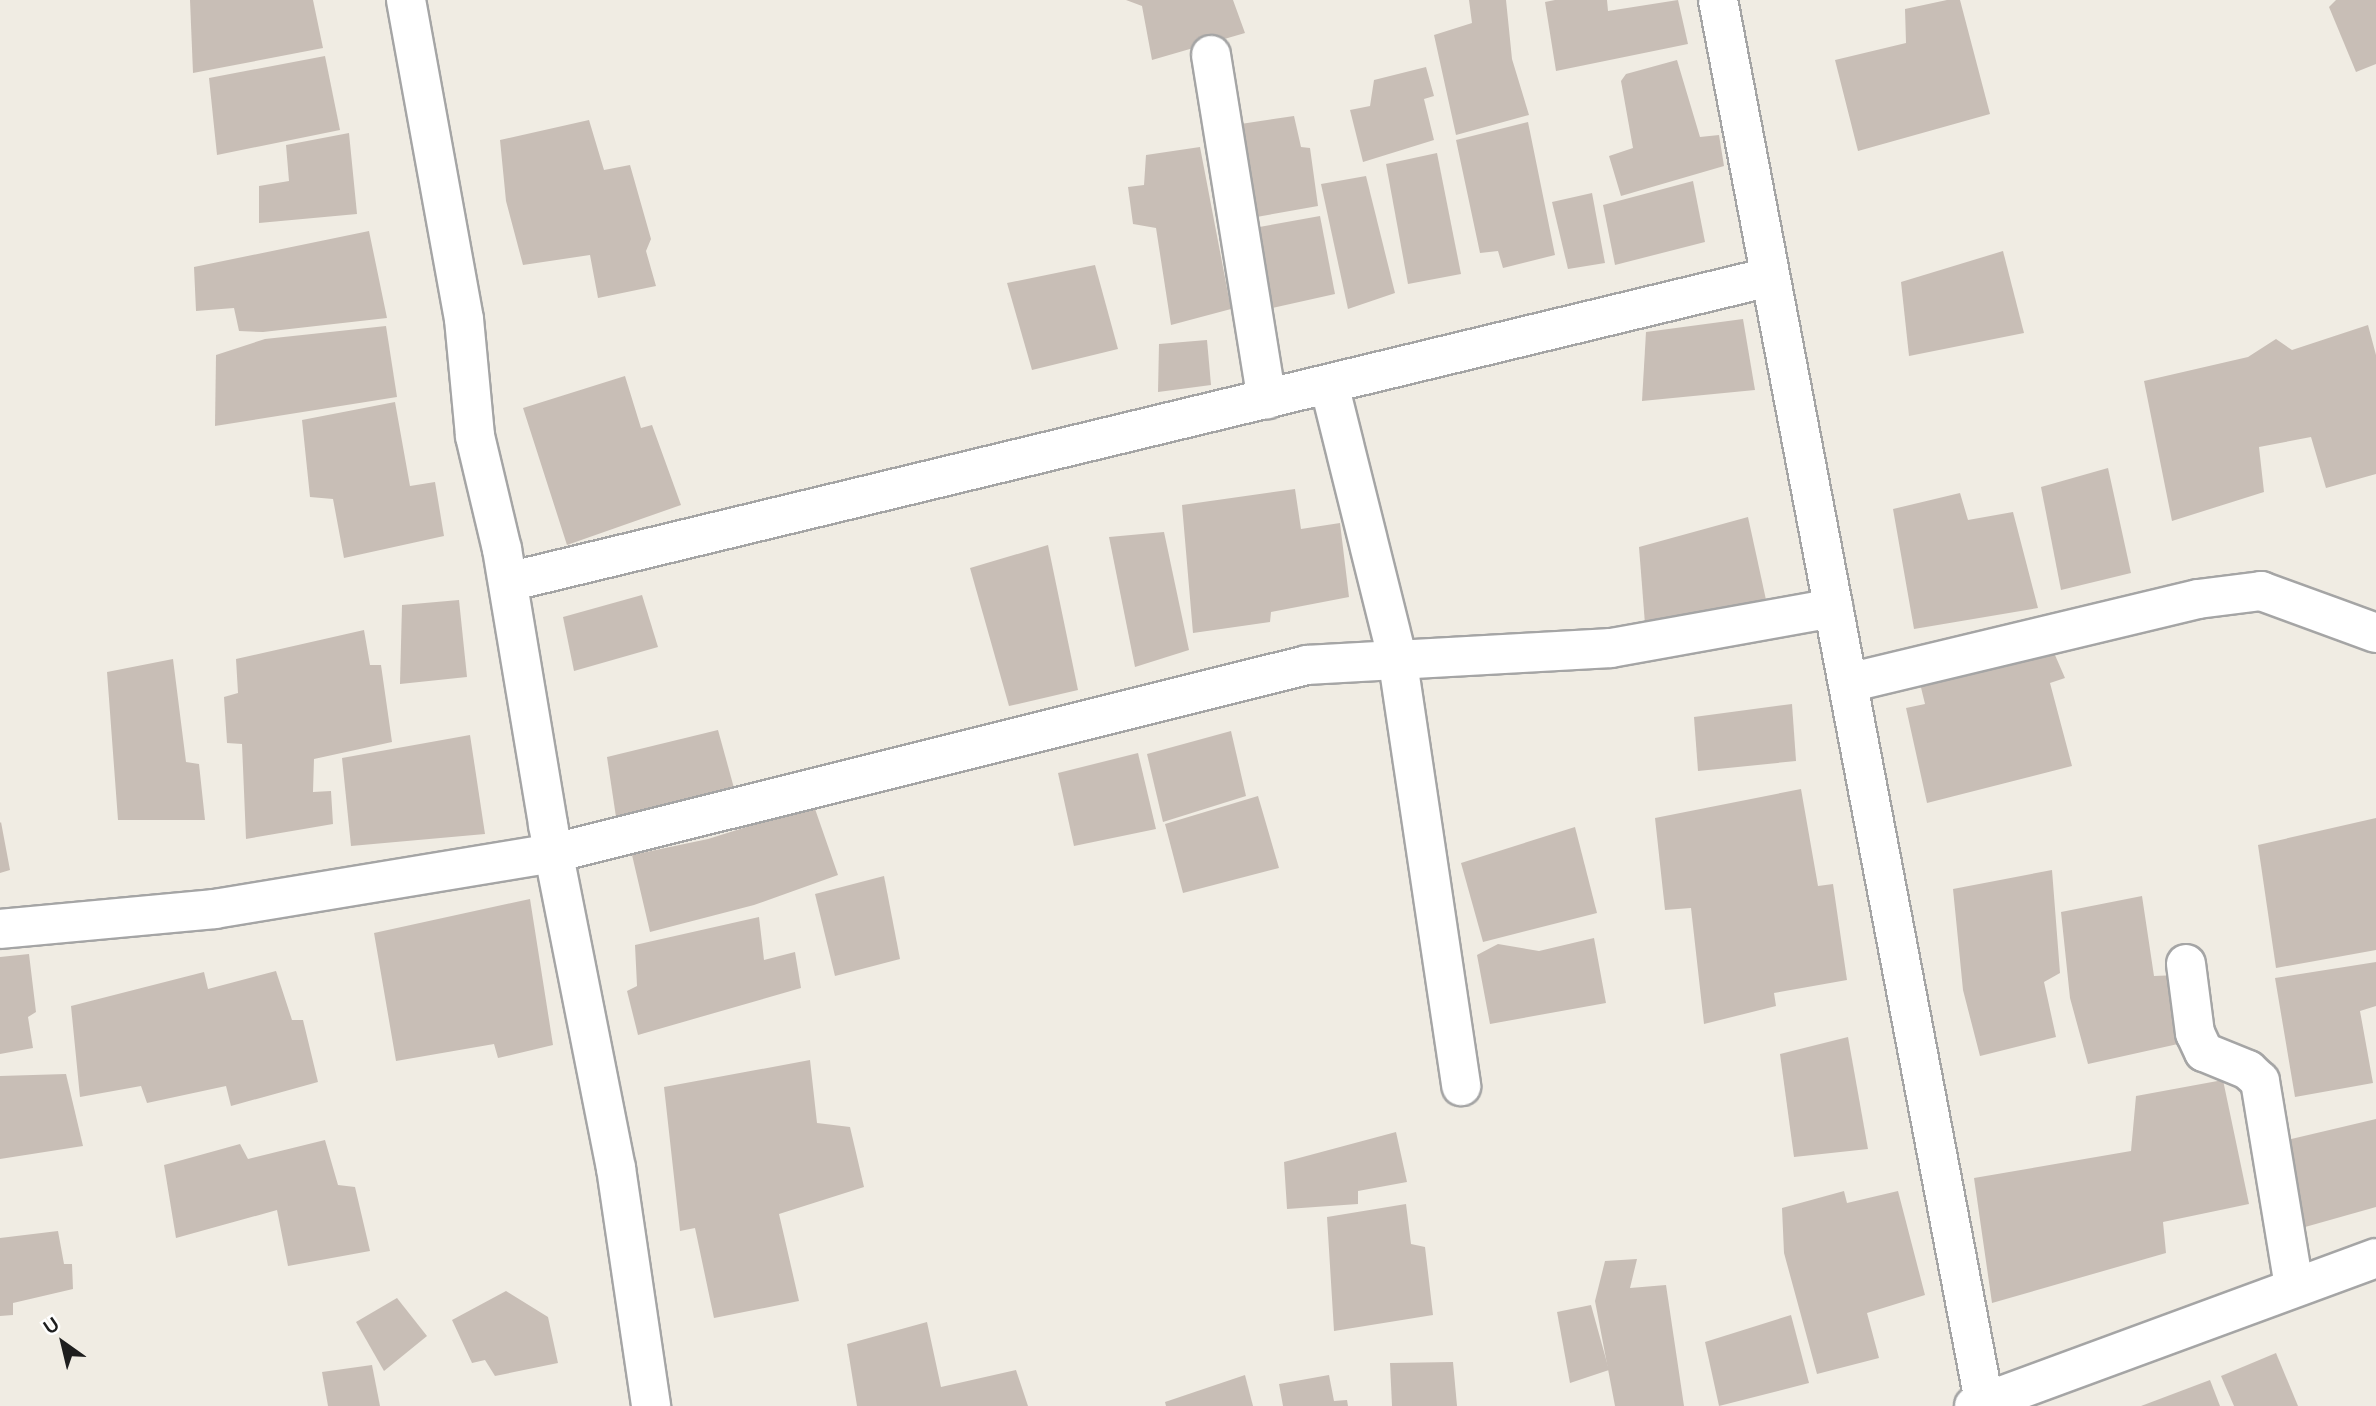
<!DOCTYPE html>
<html>
<head>
<meta charset="utf-8">
<style>
  body { margin:0 }
  #map { position:relative; width:2376px; height:1406px; overflow:hidden; background:#f0ece3; font-family:Lato,sans-serif }
  div>[style] { position:absolute }
  .building>* { inset:0; background:#c8beb6 }
  .roads { filter:drop-shadow(2px 0 #a5a5a5) drop-shadow(-2px 0 #a5a5a5) drop-shadow(0 2px #a5a5a5) drop-shadow(0 -2px #a5a5a5) }
  .minor>* { height:38px; margin:-19px; padding:0 19px; transform-origin:19px; border-radius:19px; background:#fff }
  span { translate:-50% -50%; white-space:nowrap; text-align:center; line-height:1.15; -webkit-text-stroke:6px #fff; paint-order:stroke }
  .north { position:absolute; left:28px; top:1308px; width:70px; height:70px; -webkit-text-stroke:5px #fff; paint-order:stroke; rotate:326deg; font-size:19px; font-weight:700; line-height:28px; text-align:center; color:#1e1e1e }
  .north::after { content:''; display:block; margin:auto; width:24px; height:32px; background:#1e1e1e; clip-path:polygon(50% 0,100% 100%,50% 72%,0 100%) }
</style>
</head>
<body>
<div id="map">
  <div class="building">
    <div style="clip-path:polygon(190px 0,313px 0,323px 48px,193px 73px)"></div>
    <div style="clip-path:polygon(1126px 0,1233px 0,1245px 33px,1152px 60px,1142px 6px)"></div>
    <div style="clip-path:polygon(1469px 0,1506px 0,1512px 59px,1529px 115px,1456px 135px,1434px 35px,1472px 23px)"></div>
    <div style="clip-path:polygon(1555px 0,1607px 0,1608px 11px,1678px 0,1688px 44px,1556px 71px,1545px 2px)"></div>
    <div style="clip-path:polygon(1947px 0,1960px 0,1990px 114px,1858px 151px,1835px 60px,1906px 43px,1905px 9px)"></div>
    <div style="clip-path:polygon(2336px 0,2376px 0,2376px 64px,2356px 72px,2329px 7px)"></div>
    <div style="clip-path:polygon(325px 56px,340px 130px,217px 155px,209px 78px)"></div>
    <div style="clip-path:polygon(1677px 60px,1700px 137px,1719px 135px,1724px 166px,1621px 196px,1609px 156px,1633px 148px,1621px 81px,1626px 74px)"></div>
    <div style="clip-path:polygon(1426px 67px,1434px 96px,1424px 99px,1434px 140px,1363px 162px,1350px 110px,1370px 106px,1374px 80px)"></div>
    <div style="clip-path:polygon(1294px 116px,1301px 147px,1310px 148px,1318px 206px,1251px 218px,1234px 125px)"></div>
    <div style="clip-path:polygon(589px 120px,604px 170px,630px 165px,651px 239px,646px 251px,656px 286px,598px 298px,590px 255px,523px 265px,506px 201px,500px 140px)"></div>
    <div style="clip-path:polygon(1528px 122px,1555px 255px,1503px 268px,1498px 251px,1480px 253px,1456px 140px)"></div>
    <div style="clip-path:polygon(349px 133px,357px 214px,259px 223px,259px 186px,289px 181px,286px 145px)"></div>
    <div style="clip-path:polygon(1200px 147px,1231px 309px,1171px 325px,1156px 228px,1133px 224px,1128px 187px,1144px 185px,1146px 155px)"></div>
    <div style="clip-path:polygon(1437px 153px,1461px 274px,1408px 284px,1386px 164px)"></div>
    <div style="clip-path:polygon(1366px 176px,1395px 293px,1348px 309px,1321px 184px)"></div>
    <div style="clip-path:polygon(1693px 181px,1705px 242px,1615px 265px,1603px 205px)"></div>
    <div style="clip-path:polygon(1592px 193px,1605px 263px,1568px 269px,1552px 202px)"></div>
    <div style="clip-path:polygon(1320px 216px,1335px 294px,1263px 310px,1248px 229px)"></div>
    <div style="clip-path:polygon(369px 231px,387px 318px,263px 332px,239px 331px,234px 308px,196px 311px,194px 267px)"></div>
    <div style="clip-path:polygon(2003px 251px,2024px 333px,1909px 356px,1901px 282px)"></div>
    <div style="clip-path:polygon(1095px 265px,1118px 349px,1032px 370px,1007px 283px)"></div>
    <div style="clip-path:polygon(1743px 319px,1755px 390px,1642px 401px,1646px 332px)"></div>
    <div style="clip-path:polygon(2368px 325px,2376px 355px,2376px 474px,2326px 488px,2311px 437px,2259px 447px,2264px 492px,2172px 521px,2144px 381px,2248px 357px,2276px 339px,2292px 350px)"></div>
    <div style="clip-path:polygon(386px 326px,397px 397px,215px 426px,216px 355px,265px 339px)"></div>
    <div style="clip-path:polygon(1207px 340px,1211px 385px,1158px 392px,1159px 344px)"></div>
    <div style="clip-path:polygon(625px 376px,641px 428px,652px 425px,681px 505px,567px 545px,523px 408px)"></div>
    <div style="clip-path:polygon(395px 402px,410px 486px,435px 482px,444px 536px,344px 558px,333px 499px,310px 497px,302px 420px)"></div>
    <div style="clip-path:polygon(2108px 468px,2131px 573px,2061px 590px,2041px 487px)"></div>
    <div style="clip-path:polygon(1295px 489px,1301px 529px,1340px 523px,1349px 597px,1271px 612px,1270px 622px,1193px 633px,1182px 505px)"></div>
    <div style="clip-path:polygon(1960px 493px,1968px 520px,2013px 512px,2038px 608px,1914px 629px,1893px 509px)"></div>
    <div style="clip-path:polygon(1748px 517px,1768px 609px,1646px 637px,1639px 547px)"></div>
    <div style="clip-path:polygon(1164px 532px,1189px 650px,1135px 667px,1109px 537px)"></div>
    <div style="clip-path:polygon(1048px 545px,1078px 690px,1009px 706px,970px 568px)"></div>
    <div style="clip-path:polygon(642px 595px,658px 647px,574px 671px,563px 617px)"></div>
    <div style="clip-path:polygon(459px 600px,467px 677px,400px 684px,402px 605px)"></div>
    <div style="clip-path:polygon(364px 630px,370px 665px,381px 665px,392px 742px,314px 759px,313px 792px,331px 791px,333px 824px,246px 839px,242px 744px,227px 743px,224px 697px,238px 693px,236px 659px)"></div>
    <div style="clip-path:polygon(2048px 639px,2065px 678px,2050px 683px,2072px 766px,1927px 803px,1906px 708px,1925px 704px,1917px 671px)"></div>
    <div style="clip-path:polygon(173px 659px,186px 762px,199px 764px,205px 820px,118px 820px,107px 672px)"></div>
    <div style="clip-path:polygon(1792px 704px,1796px 761px,1698px 771px,1694px 717px)"></div>
    <div style="clip-path:polygon(718px 730px,734px 788px,616px 817px,607px 757px)"></div>
    <div style="clip-path:polygon(1231px 731px,1246px 796px,1163px 822px,1147px 754px)"></div>
    <div style="clip-path:polygon(470px 735px,485px 834px,351px 846px,342px 758px)"></div>
    <div style="clip-path:polygon(1138px 753px,1156px 829px,1074px 846px,1058px 773px)"></div>
    <div style="clip-path:polygon(1801px 789px,1818px 886px,1833px 884px,1847px 980px,1774px 993px,1776px 1006px,1704px 1024px,1691px 908px,1665px 910px,1655px 818px)"></div>
    <div style="clip-path:polygon(1258px 796px,1279px 868px,1183px 893px,1165px 824px)"></div>
    <div style="clip-path:polygon(814px 806px,838px 875px,754px 905px,650px 932px,632px 855px,708px 839px)"></div>
    <div style="clip-path:polygon(2376px 818px,2376px 950px,2276px 968px,2258px 845px)"></div>
    <div style="clip-path:polygon(1px 822px,10px 870px,0 873px,0 823px)"></div>
    <div style="clip-path:polygon(1575px 827px,1597px 913px,1483px 942px,1461px 863px)"></div>
    <div style="clip-path:polygon(2052px 870px,2060px 973px,2044px 982px,2056px 1037px,1980px 1056px,1963px 990px,1953px 889px)"></div>
    <div style="clip-path:polygon(884px 876px,900px 959px,835px 976px,815px 894px)"></div>
    <div style="clip-path:polygon(2142px 896px,2154px 976px,2178px 975px,2187px 1042px,2088px 1064px,2070px 998px,2061px 912px)"></div>
    <div style="clip-path:polygon(530px 899px,553px 1045px,498px 1058px,494px 1044px,396px 1061px,374px 933px)"></div>
    <div style="clip-path:polygon(759px 917px,764px 960px,795px 952px,801px 988px,638px 1035px,627px 991px,637px 986px,635px 945px)"></div>
    <div style="clip-path:polygon(1594px 938px,1606px 1003px,1490px 1024px,1477px 955px,1498px 944px,1539px 951px)"></div>
    <div style="clip-path:polygon(29px 954px,36px 1012px,28px 1017px,33px 1048px,0 1054px,0 957px)"></div>
    <div style="clip-path:polygon(2376px 962px,2376px 1006px,2360px 1011px,2373px 1083px,2295px 1097px,2275px 978px)"></div>
    <div style="clip-path:polygon(276px 971px,292px 1020px,303px 1020px,318px 1082px,231px 1106px,226px 1086px,147px 1103px,141px 1086px,80px 1097px,71px 1006px,204px 972px,208px 989px)"></div>
    <div style="clip-path:polygon(1848px 1037px,1868px 1149px,1794px 1157px,1780px 1054px)"></div>
    <div style="clip-path:polygon(810px 1060px,817px 1123px,850px 1127px,864px 1187px,779px 1214px,799px 1301px,714px 1318px,695px 1228px,680px 1231px,664px 1087px)"></div>
    <div style="clip-path:polygon(66px 1074px,83px 1146px,0 1159px,0 1076px)"></div>
    <div style="clip-path:polygon(2223px 1080px,2249px 1204px,2163px 1222px,2166px 1253px,1992px 1303px,1974px 1178px,2131px 1151px,2136px 1096px)"></div>
    <div style="clip-path:polygon(2376px 1119px,2376px 1207px,2298px 1229px,2279px 1142px)"></div>
    <div style="clip-path:polygon(1396px 1132px,1407px 1182px,1358px 1191px,1358px 1204px,1287px 1209px,1284px 1162px)"></div>
    <div style="clip-path:polygon(325px 1140px,338px 1185px,355px 1187px,370px 1251px,288px 1266px,277px 1210px,176px 1238px,164px 1165px,240px 1144px,248px 1159px)"></div>
    <div style="clip-path:polygon(1844px 1191px,1847px 1203px,1898px 1191px,1925px 1295px,1867px 1313px,1879px 1358px,1817px 1374px,1784px 1253px,1782px 1208px)"></div>
    <div style="clip-path:polygon(1406px 1204px,1411px 1244px,1425px 1247px,1433px 1315px,1334px 1331px,1327px 1217px)"></div>
    <div style="clip-path:polygon(58px 1231px,64px 1264px,72px 1264px,73px 1289px,13px 1303px,13px 1315px,0 1316px,0 1238px)"></div>
    <div style="clip-path:polygon(1637px 1259px,1630px 1288px,1666px 1285px,1684px 1406px,1615px 1406px,1595px 1301px,1605px 1261px)"></div>
    <div style="clip-path:polygon(506px 1291px,548px 1317px,558px 1363px,495px 1376px,485px 1360px,472px 1363px,452px 1320px)"></div>
    <div style="clip-path:polygon(397px 1298px,427px 1336px,384px 1371px,356px 1322px)"></div>
    <div style="clip-path:polygon(1591px 1305px,1609px 1370px,1570px 1383px,1557px 1312px)"></div>
    <div style="clip-path:polygon(1791px 1315px,1809px 1383px,1719px 1406px,1705px 1342px)"></div>
    <div style="clip-path:polygon(927px 1322px,941px 1387px,1016px 1370px,1028px 1406px,857px 1406px,847px 1344px)"></div>
    <div style="clip-path:polygon(2276px 1353px,2298px 1406px,2234px 1406px,2221px 1376px)"></div>
    <div style="clip-path:polygon(1453px 1362px,1457px 1406px,1392px 1406px,1390px 1363px)"></div>
    <div style="clip-path:polygon(372px 1365px,380px 1406px,328px 1406px,322px 1372px)"></div>
    <div style="clip-path:polygon(1245px 1375px,1253px 1406px,1166px 1406px,1165px 1402px)"></div>
    <div style="clip-path:polygon(1329px 1375px,1334px 1401px,1347px 1400px,1348px 1406px,1283px 1406px,1279px 1384px)"></div>
    <div style="clip-path:polygon(2210px 1380px,2220px 1406px,2141px 1406px)"></div>
  </div>
  <div class="roads">
    <div class="minor">
      <div style="left:406px;top:0;width:324px;rotate:79.7deg"></div>
      <div style="left:464px;top:319px;width:118px;rotate:84.6deg"></div>
      <div style="left:475px;top:436px;width:116px;rotate:76.6deg"></div>
      <div style="left:502px;top:549px;width:280px;rotate:80.5deg"></div>
      <div style="left:548px;top:825px;width:350px;rotate:78.8deg"></div>
      <div style="left:616px;top:1168px;width:241px;rotate:81.6deg"></div>
      <div style="left:1718px;top:0;width:1431px;rotate:79.25deg"></div>
      <div style="left:1211px;top:55px;width:349px;rotate:80.8deg"></div>
      <div style="left:1329px;top:384px;width:280px;rotate:76deg"></div>
      <div style="left:1397px;top:656px;width:435px;rotate:81.5deg"></div>
      <div style="left:508px;top:582px;width:1298px;rotate:-13.59deg"></div>
      <div style="left:1848px;top:683px;width:360px;rotate:-13.5deg"></div>
      <div style="left:2198px;top:599px;width:64px;rotate:-7.2deg"></div>
      <div style="left:2261px;top:591px;width:122px;rotate:20.1deg"></div>
      <div style="left:0;top:929px;width:216px;rotate:-5.3deg"></div>
      <div style="left:215px;top:909px;width:344px;rotate:-9.4deg"></div>
      <div style="left:554px;top:853px;width:776px;rotate:-14.02deg"></div>
      <div style="left:1307px;top:665px;width:304px;rotate:-3.2deg"></div>
      <div style="left:1611px;top:648px;width:226px;rotate:-10.2deg"></div>
      <div style="left:2186px;top:964px;width:70px;rotate:82.6deg"></div>
      <div style="left:2195px;top:1033px;width:21px;rotate:65deg"></div>
      <div style="left:2204px;top:1052px;width:48px;rotate:22.2deg"></div>
      <div style="left:2248px;top:1070px;width:16px;rotate:43deg"></div>
      <div style="left:2260px;top:1081px;width:208px;rotate:80.6deg"></div>
      <div style="left:1974px;top:1406px;width:428px;rotate:-20.2deg"></div>
    </div>
  </div>
  <div class="north">U</div>
</div>
</body>
</html>
